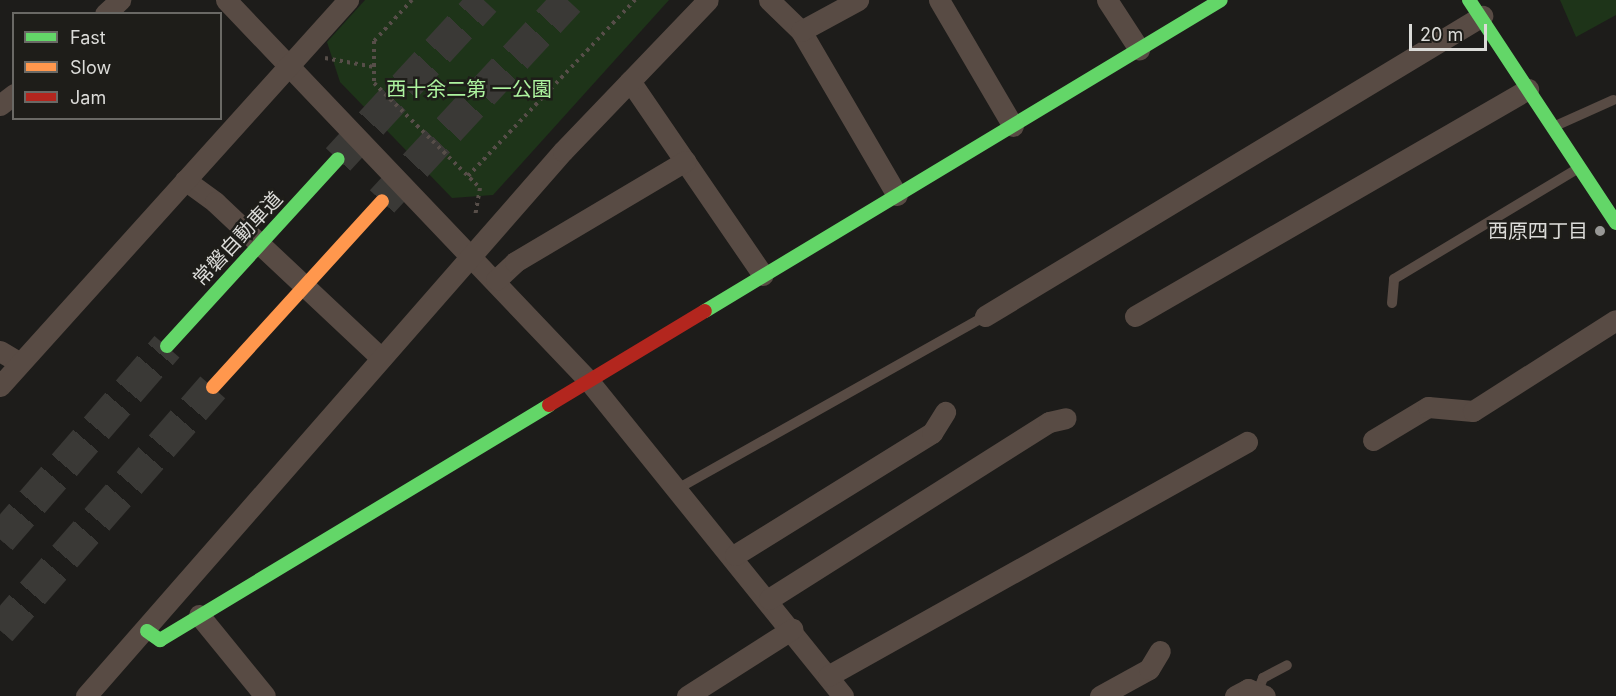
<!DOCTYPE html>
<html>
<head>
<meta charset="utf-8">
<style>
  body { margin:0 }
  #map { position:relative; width:1616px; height:696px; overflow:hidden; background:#1d1c1a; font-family:Inter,"Noto Sans JP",sans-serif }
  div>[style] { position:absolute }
  .green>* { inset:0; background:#1e3419 }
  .highway-tunnel>* { height:33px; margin-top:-16.5px; transform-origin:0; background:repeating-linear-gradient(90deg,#3a3936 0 33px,transparent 0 49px) }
  .path>* { height:4px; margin-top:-2px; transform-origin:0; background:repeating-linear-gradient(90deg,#574e49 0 3px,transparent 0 7.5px) }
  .lane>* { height:10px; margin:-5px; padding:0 5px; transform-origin:5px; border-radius:5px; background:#584b44 }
  .street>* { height:21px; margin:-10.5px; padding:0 10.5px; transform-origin:10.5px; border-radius:10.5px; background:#584b44 }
  .fast>* { height:14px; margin:-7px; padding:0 7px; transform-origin:7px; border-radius:7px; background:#63d668 }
  .slow>* { height:14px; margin:-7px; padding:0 7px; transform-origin:7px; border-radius:7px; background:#ff974d }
  .jam>* { height:14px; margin:-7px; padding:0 7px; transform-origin:7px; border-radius:7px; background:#b3261e }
  .dots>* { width:16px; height:16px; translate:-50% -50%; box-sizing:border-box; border:3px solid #1e1d19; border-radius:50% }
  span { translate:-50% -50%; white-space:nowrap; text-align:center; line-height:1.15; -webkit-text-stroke:5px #1e1d19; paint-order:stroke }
  .park-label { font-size:20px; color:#adf39f }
  .poi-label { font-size:20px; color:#dbdbd8 }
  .right { translate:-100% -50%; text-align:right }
  .street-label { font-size:20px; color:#dbdbd8 }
  .legend { position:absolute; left:12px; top:12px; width:210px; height:108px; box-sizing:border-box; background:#1e1d19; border:2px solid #6a6965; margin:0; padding:8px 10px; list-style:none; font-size:18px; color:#dbdbd8 }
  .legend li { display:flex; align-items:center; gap:12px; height:30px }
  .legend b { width:30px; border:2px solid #6a6965 }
  .scale { position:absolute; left:1409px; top:24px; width:78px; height:27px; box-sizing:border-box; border:3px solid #dbdbd8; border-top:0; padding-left:8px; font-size:18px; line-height:21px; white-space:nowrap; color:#dbdbd8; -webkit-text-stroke:4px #1e1d19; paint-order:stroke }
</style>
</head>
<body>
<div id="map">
  <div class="green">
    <div style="clip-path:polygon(365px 0,669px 0,493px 195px,452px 198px,340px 82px,327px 42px)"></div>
    <div style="clip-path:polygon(1560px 0,1616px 0,1616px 15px,1576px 37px)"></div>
  </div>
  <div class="highway-tunnel">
    <div style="left:338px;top:159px;width:216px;rotate:-47.4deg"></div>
    <div style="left:382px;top:201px;width:274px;rotate:-47.2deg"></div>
    <div style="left:0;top:539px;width:255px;rotate:-49.1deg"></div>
    <div style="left:0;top:630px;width:323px;rotate:-48.8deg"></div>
  </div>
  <div class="path">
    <div style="left:412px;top:0;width:56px;rotate:132.8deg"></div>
    <div style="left:374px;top:41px;width:42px;rotate:90deg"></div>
    <div style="left:374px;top:83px;width:149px;rotate:44.7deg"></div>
    <div style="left:480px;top:188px;width:27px;rotate:100deg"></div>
    <div style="left:325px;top:58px;width:50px;rotate:10.4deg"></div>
    <div style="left:468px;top:176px;width:243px;rotate:-46.5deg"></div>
  </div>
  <div class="lane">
    <div style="left:1553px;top:127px;width:66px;rotate:-24.2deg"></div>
    <div style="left:1392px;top:303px;width:24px;rotate:-85deg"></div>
    <div style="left:1394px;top:279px;width:216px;rotate:-31deg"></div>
    <div style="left:679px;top:488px;width:351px;rotate:-29.3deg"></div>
    <div style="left:1258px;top:691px;width:14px;rotate:-69deg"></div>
    <div style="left:1263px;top:678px;width:27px;rotate:-28deg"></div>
  </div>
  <div class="street">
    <div style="left:226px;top:0;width:525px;rotate:46.39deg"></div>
    <div style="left:588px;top:380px;width:406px;rotate:51.1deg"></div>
    <div style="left:769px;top:0;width:45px;rotate:44.1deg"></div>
    <div style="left:801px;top:31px;width:190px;rotate:59.7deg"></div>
    <div style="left:939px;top:0;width:146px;rotate:59.6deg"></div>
    <div style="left:1107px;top:0;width:59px;rotate:56.9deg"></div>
    <div style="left:105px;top:14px;width:21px;rotate:-43deg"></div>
    <div style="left:801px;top:31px;width:65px;rotate:-28.5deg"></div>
    <div style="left:630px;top:81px;width:235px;rotate:55.6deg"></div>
    <div style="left:0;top:105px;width:18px;rotate:-38deg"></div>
    <div style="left:185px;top:180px;width:37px;rotate:36deg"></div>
    <div style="left:215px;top:202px;width:228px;rotate:43.2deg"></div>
    <div style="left:496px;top:280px;width:26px;rotate:-43deg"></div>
    <div style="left:515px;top:262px;width:198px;rotate:-30.7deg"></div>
    <div style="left:985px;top:316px;width:581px;rotate:-31.12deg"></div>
    <div style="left:1135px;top:316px;width:454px;rotate:-30deg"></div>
    <div style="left:0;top:351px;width:23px;rotate:31deg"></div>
    <div style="left:0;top:386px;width:520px;rotate:-47.96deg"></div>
    <div style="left:1373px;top:440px;width:64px;rotate:-31deg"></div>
    <div style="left:1428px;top:407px;width:45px;rotate:5.1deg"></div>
    <div style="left:1473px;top:411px;width:169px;rotate:-32.5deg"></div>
    <div style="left:735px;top:555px;width:232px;rotate:-31.8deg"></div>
    <div style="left:932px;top:433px;width:25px;rotate:-58deg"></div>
    <div style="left:769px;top:599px;width:331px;rotate:-32.3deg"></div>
    <div style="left:1049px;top:422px;width:17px;rotate:-13deg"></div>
    <div style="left:199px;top:615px;width:104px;rotate:50.8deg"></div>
    <div style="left:828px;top:676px;width:480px;rotate:-29.2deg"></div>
    <div style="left:86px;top:696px;width:724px;rotate:-48.81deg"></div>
    <div style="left:563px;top:151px;width:209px;rotate:-46.2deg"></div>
    <div style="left:687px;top:696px;width:125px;rotate:-32.5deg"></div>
    <div style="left:1100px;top:696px;width:56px;rotate:-28.9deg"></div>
    <div style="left:1149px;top:669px;width:21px;rotate:-59deg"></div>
    <div style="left:1235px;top:696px;width:15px;rotate:-28deg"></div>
    <div style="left:1248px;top:689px;width:18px;rotate:22deg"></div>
  </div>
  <div class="fast">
    <div style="left:1469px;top:0;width:267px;rotate:56.6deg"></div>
    <div style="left:705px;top:311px;width:602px;rotate:-31.08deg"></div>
    <div style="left:167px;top:346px;width:253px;rotate:-47.6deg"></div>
    <div style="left:147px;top:631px;width:16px;rotate:35deg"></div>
    <div style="left:160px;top:640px;width:454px;rotate:-31.1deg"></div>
  </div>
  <div class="slow">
    <div style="left:213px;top:387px;width:251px;rotate:-47.7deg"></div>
  </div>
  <div class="jam">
    <div style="left:549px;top:405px;width:182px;rotate:-31.1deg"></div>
  </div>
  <div class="dots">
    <div style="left:1600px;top:231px;background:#989896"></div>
  </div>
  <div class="park-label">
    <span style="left:469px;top:89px">西十余二第 一公園</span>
  </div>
  <div class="poi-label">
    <span class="right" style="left:1588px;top:231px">西原四丁目</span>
  </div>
  <div class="street-label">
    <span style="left:238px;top:239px;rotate:-47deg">常磐自動車道</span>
  </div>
  <ul class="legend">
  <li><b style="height:8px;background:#63d668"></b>Fast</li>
  <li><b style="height:8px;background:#ff974d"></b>Slow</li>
  <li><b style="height:8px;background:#b3261e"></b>Jam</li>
  </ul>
  <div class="scale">20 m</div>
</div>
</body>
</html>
